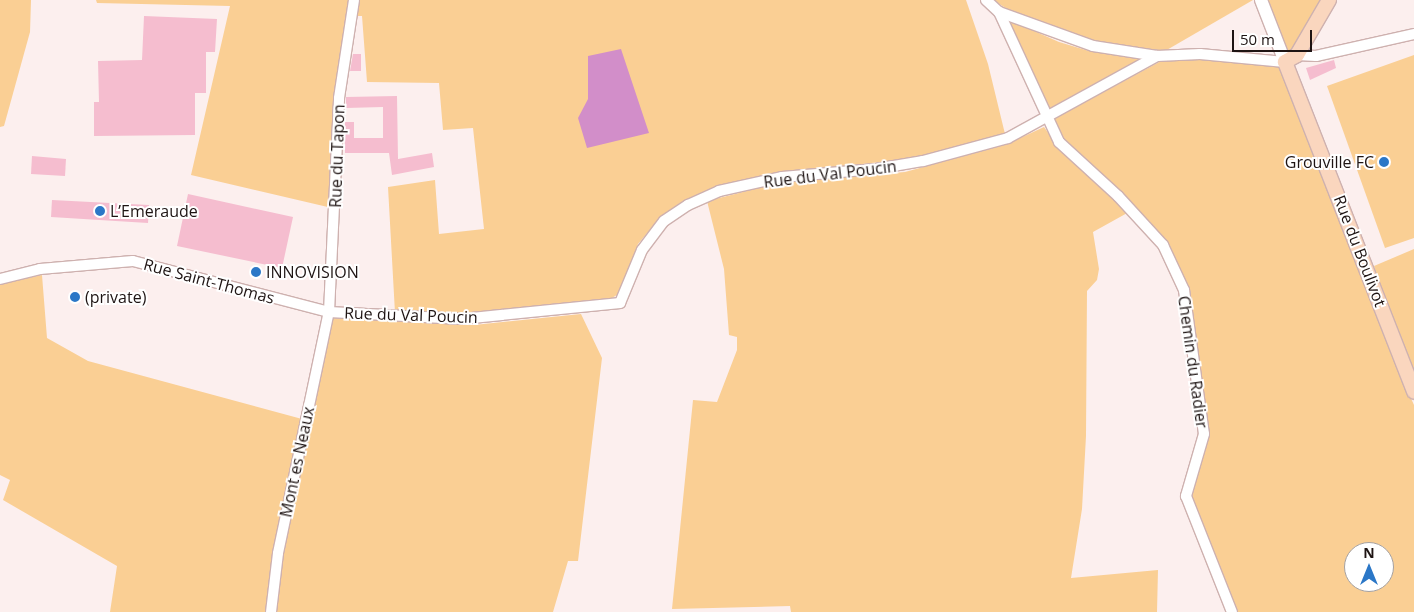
<!DOCTYPE html>
<html>
<head>
<meta charset="utf-8">
<style>
  body { margin:0 }
  #map { position:relative; width:1414px; height:612px; overflow:hidden; background:#fcefee; font-family:"Open Sans",sans-serif }
  div>[style] { position:absolute }
  .green>* { inset:0; background:#facf94 }
  .water>* { inset:0; background:#d28ec9 }
  .building>* { inset:0; background:#f5bdcf }
  .roads { filter:drop-shadow(1px 0 #ceb1af) drop-shadow(-1px 0 #ceb1af) drop-shadow(0 1px #ceb1af) drop-shadow(0 -1px #ceb1af) }
  .minor>* { height:10px; margin:-5px; padding:0 5px; transform-origin:5px; border-radius:5px; background:#fff }
  .tertiary>* { height:12px; margin:-6px; padding:0 6px; transform-origin:6px; border-radius:6px; background:#fff }
  .secondary>* { height:14px; margin:-7px; padding:0 7px; transform-origin:7px; border-radius:7px; background:#fad6be }
  .dots>* { width:14px; height:14px; translate:-50% -50%; box-sizing:border-box; border:2px solid #fff; border-radius:50% }
  span { translate:-50% -50%; white-space:nowrap; text-align:center; line-height:1.15; -webkit-text-stroke:4px #fff; paint-order:stroke }
  .street-label { font-size:16px; color:#1e1413 }
  .poi-label { font-size:16px; color:#1e1413 }
  .right { translate:-100% -50%; text-align:right }
  .left { translate:0 -50%; text-align:left }
  .north { position:absolute; left:1344px; top:542px; width:50px; height:50px; box-sizing:border-box; background:#fff; border:1px solid #a5a1a1; border-radius:50%; rotate:0deg; font-size:14px; font-weight:700; line-height:20px; text-align:center; color:#1e1413 }
  .north::after { content:''; display:block; margin:auto; width:18px; height:22px; background:#2b77c7; clip-path:polygon(50% 0,100% 100%,50% 72%,0 100%) }
  .scale { position:absolute; left:1232px; top:30px; width:80px; height:22px; box-sizing:border-box; border:2px solid #1e1413; border-top:0; padding-left:6px; font-size:15px; line-height:18px; white-space:nowrap; color:#1e1413; -webkit-text-stroke:4px #fff; paint-order:stroke }
</style>
</head>
<body>
<div id="map">
  <div class="green">
    <div style="clip-path:polygon(0 0,31px 0,30px 32px,4px 126px,0 127px)"></div>
    <div style="clip-path:polygon(96px 0,351px 0,333px 99px,332px 208px,191px 175px,230px 6px,97px 3px)"></div>
    <div style="clip-path:polygon(358px 0,966px 0,988px 64px,1005px 134px,917px 158px,771px 174px,718px 186px,683px 203px,658px 220px,638px 244px,620px 293px,612px 298px,449px 315px,395px 313px,388px 187px,435px 180px,439px 234px,484px 229px,473px 128px,443px 130px,439px 83px,367px 82px,362px 16px,355px 16px)"></div>
    <div style="clip-path:polygon(993px 0,1253px 0,1165px 51px,1078px 39px,1025px 20px)"></div>
    <div style="clip-path:polygon(1268px 0,1323px 0,1293px 51px,1288px 52px)"></div>
    <div style="clip-path:polygon(1005px 18px,1059px 42px,1089px 51px,1144px 58px,1048px 114px)"></div>
    <div style="clip-path:polygon(1414px 55px,1414px 238px,1385px 248px,1327px 86px)"></div>
    <div style="clip-path:polygon(evenodd,1163px 60px,1211px 60px,1281px 67px,1393px 359px,1414px 405px,1414px 612px,1238px 612px,1193px 503px,1193px 488px,1209px 436px,1190px 290px,1163px 239px,1137px 210px,1066px 141px,1052px 120px,1163px 60px,1354px 552px,1384px 552px,1384px 582px,1354px 582px,1354px 552px)"></div>
    <div style="clip-path:polygon(1044px 127px,1060px 149px,1129px 212px,1093px 232px,1099px 269px,1097px 280px,1087px 291px,1086px 436px,1082px 509px,1071px 578px,1158px 570px,1157px 612px,791px 612px,790px 606px,672px 609px,693px 400px,717px 402px,737px 350px,737px 337px,729px 335px,724px 269px,707px 201px,779px 183px,905px 172px,1005px 145px)"></div>
    <div style="clip-path:polygon(1414px 249px,1414px 380px,1381px 296px,1374px 266px)"></div>
    <div style="clip-path:polygon(42px 275px,47px 338px,88px 361px,302px 419px,266px 612px,110px 612px,117px 566px,3px 500px,10px 480px,0 475px,0 284px)"></div>
    <div style="clip-path:polygon(581px 314px,602px 358px,578px 561px,568px 561px,553px 612px,274px 612px,287px 523px,331px 318px,474px 325px)"></div>
  </div>
  <div class="water">
    <div style="clip-path:polygon(621px 49px,649px 133px,587px 148px,578px 118px,588px 99px,588px 56px)"></div>
  </div>
  <div class="building">
    <div style="clip-path:polygon(144px 16px,217px 19px,215px 52px,206px 52px,206px 93px,195px 93px,195px 135px,94px 136px,94px 102px,99px 102px,98px 61px,142px 60px)"></div>
    <div style="clip-path:polygon(353px 54px,361px 54px,361px 71px,350px 71px)"></div>
    <div style="clip-path:polygon(1334px 60px,1336px 68px,1310px 80px,1306px 68px)"></div>
    <div style="clip-path:polygon(397px 96px,398px 159px,432px 153px,434px 167px,392px 175px,389px 153px,345px 153px,345px 122px,354px 122px,354px 138px,383px 138px,383px 107px,346px 108px,346px 97px)"></div>
    <div style="clip-path:polygon(32px 156px,66px 159px,65px 176px,31px 174px)"></div>
    <div style="clip-path:polygon(188px 194px,293px 217px,282px 268px,177px 246px)"></div>
    <div style="clip-path:polygon(52px 200px,149px 205px,148px 223px,51px 217px)"></div>
  </div>
  <div class="roads">
    <div class="minor">
      <div style="left:986px;top:0;width:18px;rotate:43deg"></div>
      <div style="left:999px;top:12px;width:100px;rotate:19.9deg"></div>
      <div style="left:1093px;top:46px;width:65px;rotate:8.9deg"></div>
      <div style="left:1157px;top:56px;width:43px;rotate:-2.7deg"></div>
      <div style="left:1200px;top:54px;width:85px;rotate:5.4deg"></div>
      <div style="left:999px;top:12px;width:143px;rotate:65.2deg"></div>
      <div style="left:1059px;top:142px;width:80px;rotate:42.5deg"></div>
      <div style="left:1118px;top:196px;width:67px;rotate:47.4deg"></div>
      <div style="left:1163px;top:245px;width:50px;rotate:65deg"></div>
      <div style="left:1184px;top:290px;width:145px;rotate:82.1deg"></div>
      <div style="left:1204px;top:434px;width:65px;rotate:106.2deg"></div>
      <div style="left:1186px;top:496px;width:125px;rotate:68.4deg"></div>
      <div style="left:1297px;top:55px;width:19px;rotate:3deg"></div>
      <div style="left:1316px;top:56px;width:100px;rotate:-12.7deg"></div>
      <div style="left:0;top:279px;width:41px;rotate:-14deg"></div>
      <div style="left:40px;top:269px;width:93px;rotate:-4.9deg"></div>
      <div style="left:133px;top:261px;width:203px;rotate:14.6deg"></div>
      <div style="left:329px;top:312px;width:133px;rotate:3deg"></div>
      <div style="left:462px;top:319px;width:159px;rotate:-5.8deg"></div>
      <div style="left:620px;top:303px;width:57px;rotate:-67.5deg"></div>
      <div style="left:642px;top:250px;width:36px;rotate:-53deg"></div>
      <div style="left:664px;top:221px;width:29px;rotate:-34deg"></div>
      <div style="left:688px;top:205px;width:34px;rotate:-24deg"></div>
      <div style="left:719px;top:191px;width:65px;rotate:-12.5deg"></div>
      <div style="left:782px;top:177px;width:94px;rotate:-4.9deg"></div>
      <div style="left:876px;top:169px;width:48px;rotate:-9.7deg"></div>
      <div style="left:923px;top:161px;width:88px;rotate:-15.1deg"></div>
      <div style="left:1008px;top:138px;width:170px;rotate:-28.8deg"></div>
      <div style="left:271px;top:612px;width:59px;rotate:-83.2deg"></div>
      <div style="left:278px;top:553px;width:246px;rotate:-78.1deg"></div>
      <div style="left:329px;top:312px;width:214px;rotate:-87.3deg"></div>
      <div style="left:339px;top:98px;width:99px;rotate:-81.3deg"></div>
    </div>
    <div class="tertiary">
      <div style="left:1261px;top:0;width:66px;rotate:68.8deg"></div>
    </div>
    <div class="secondary">
      <div style="left:1329px;top:0;width:64px;rotate:120.2deg"></div>
      <div style="left:1297px;top:55px;width:14px;rotate:150deg"></div>
      <div style="left:1285px;top:62px;width:354px;rotate:68.6deg"></div>
    </div>
  </div>
  <div class="dots">
    <div style="left:1384px;top:162px;background:#2b77c7"></div>
    <div style="left:100px;top:211px;background:#2b77c7"></div>
    <div style="left:256px;top:272px;background:#2b77c7"></div>
    <div style="left:75px;top:297px;background:#2b77c7"></div>
  </div>
  <div class="street-label">
    <span style="left:337px;top:156px;rotate:-88deg">Rue du Tapon</span>
    <span style="left:830px;top:174px;rotate:-7deg">Rue du Val Poucin</span>
    <span style="left:1360px;top:251px;rotate:69deg">Rue du Boulivot</span>
    <span style="left:209px;top:281px;rotate:15deg">Rue Saint-Thomas</span>
    <span style="left:411px;top:315px;rotate:2deg">Rue du Val Poucin</span>
    <span style="left:1193px;top:362px;rotate:82deg">Chemin du Radier</span>
    <span style="left:297px;top:462px;rotate:-78deg">Mont es Neaux</span>
  </div>
  <div class="poi-label">
    <span class="right" style="left:1374px;top:162px">Grouville FC</span>
    <span class="left" style="left:110px;top:211px">L’Emeraude</span>
    <span class="left" style="left:266px;top:272px">INNOVISION</span>
    <span class="left" style="left:85px;top:297px">(private)</span>
  </div>
  <div class="north">N</div>
  <div class="scale">50 m</div>
</div>
</body>
</html>
